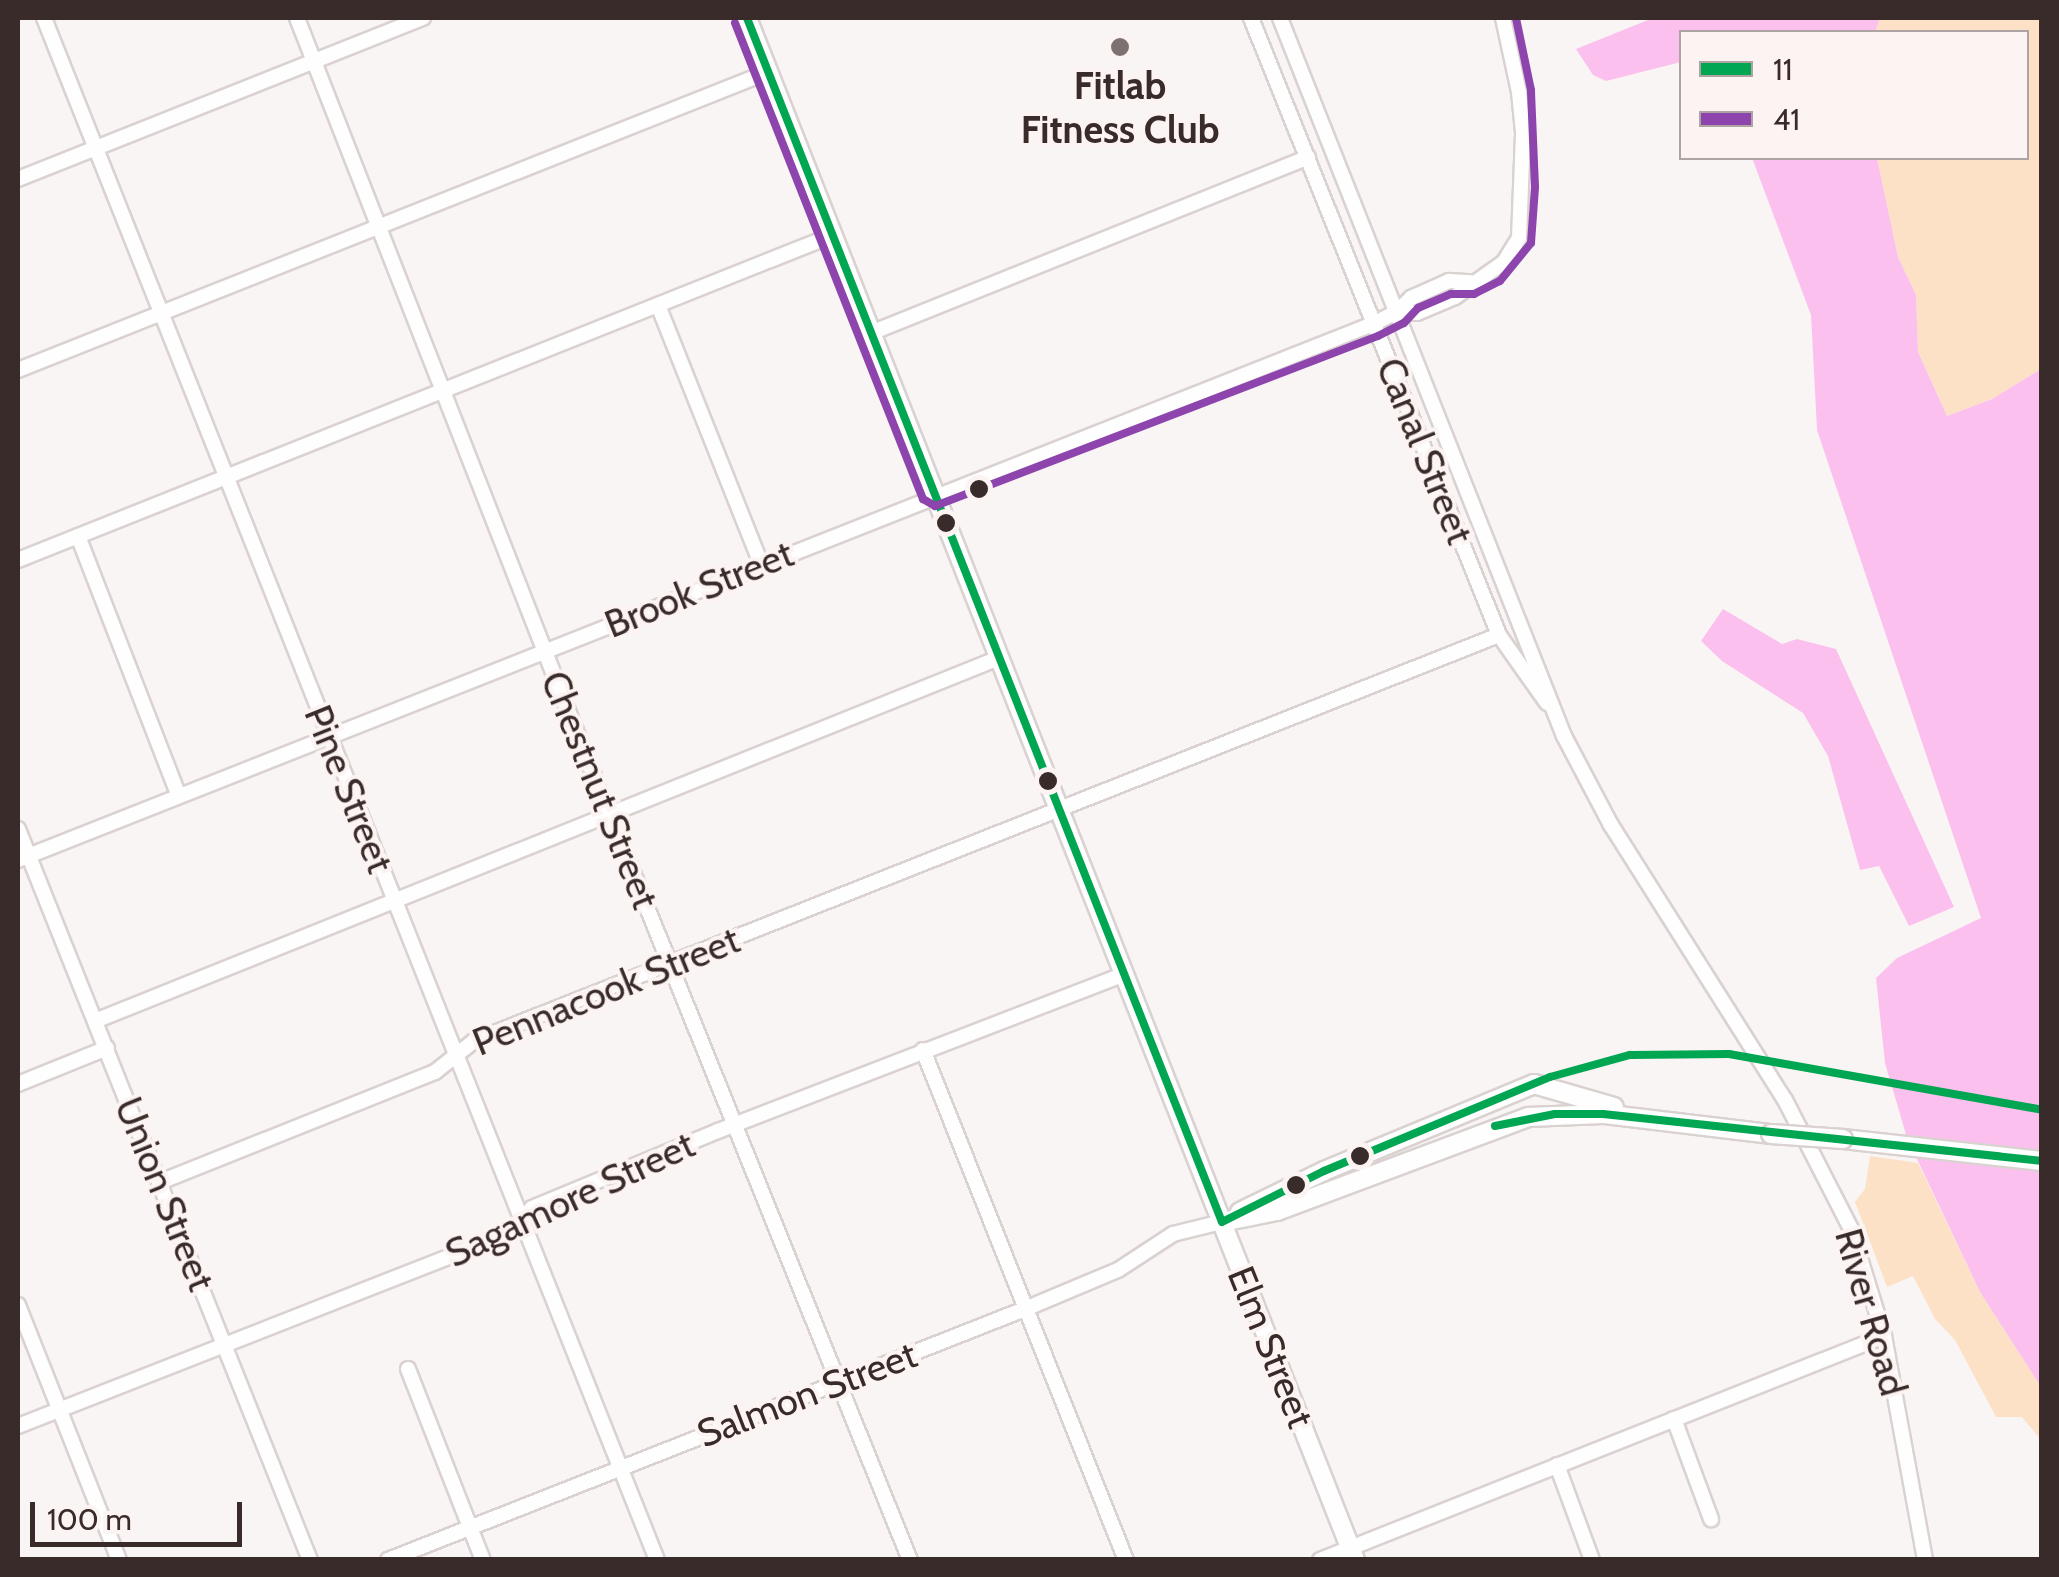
<!DOCTYPE html>
<html>
<head>
<meta charset="utf-8">
<style>
  body { margin:0 }
  #map { position:relative; width:2059px; height:1577px; overflow:hidden; background:#faf5f5; font-family:Cabin,sans-serif }
  div>[style] { position:absolute }
  .green>* { inset:0; background:#fce1c6 }
  .water>* { inset:0; background:#fbc0ee }
  .roads { filter:drop-shadow(2px 0 #dad1d1) drop-shadow(-2px 0 #dad1d1) drop-shadow(0 2px #dad1d1) drop-shadow(0 -2px #dad1d1) }
  .minor>* { height:14px; margin:-7px; padding:0 7px; transform-origin:7px; border-radius:7px; background:#fefefe }
  .major>* { height:18px; margin:-9px; padding:0 9px; transform-origin:9px; border-radius:9px; background:#fefefe }
  .bridges { filter:drop-shadow(2px 0 #dad1d1) drop-shadow(-2px 0 #dad1d1) drop-shadow(0 2px #dad1d1) drop-shadow(0 -2px #dad1d1) }
  .major-bridge>* { height:18px; margin:-9px; padding:0 9px; transform-origin:9px; border-radius:9px; background:#fefefe }
  .bus-1>* { height:8px; margin:-4px; padding:0 4px; transform-origin:4px; border-radius:4px; background:#00a651 }
  .bus-2>* { height:8px; margin:-4px; padding:0 4px; transform-origin:4px; border-radius:4px; background:#8e44ad }
  .dots>* { width:28px; height:28px; translate:-50% -50%; box-sizing:border-box; border:5px solid #fcf4f3; border-radius:50% }
  span { translate:-50% -50%; white-space:nowrap; text-align:center; line-height:1.15; -webkit-text-stroke:8px #fcf4f3; paint-order:stroke }
  .poi-label { font-size:38px; color:#392b2a; font-weight:700 }
  .street-label { font-size:38px; color:#392b2a }
  .frame { position:absolute; inset:0; border:20px solid #392b2a; pointer-events:none }
  .legend { position:absolute; left:1679px; top:30px; width:350px; height:130px; box-sizing:border-box; background:#fcf4f3; border:2px solid #aea4a3; margin:0; padding:12px 18px; list-style:none; font-size:30px; color:#392b2a }
  .legend li { display:flex; align-items:center; gap:20px; height:50px }
  .legend b { width:50px; border:2px solid #aea4a3 }
  .scale { position:absolute; left:30px; top:1502px; width:212px; height:45px; box-sizing:border-box; border:5px solid #392b2a; border-top:0; padding-left:12px; font-size:30px; line-height:35px; white-space:nowrap; color:#392b2a; -webkit-text-stroke:8px #fcf4f3; paint-order:stroke }
</style>
</head>
<body>
<div id="map">
  <div class="green">
    <div style="clip-path:polygon(1880px 18px,2041px 18px,2041px 369px,1992px 399px,1947px 416px,1918px 352px,1916px 295px,1898px 257px,1877px 158px,2026px 158px,2026px 32px,1875px 32px)"></div>
    <div style="clip-path:polygon(1870px 1156px,1918px 1163px,1980px 1292px,2041px 1387px,2041px 1440px,2022px 1417px,1996px 1417px,1955px 1340px,1935px 1319px,1913px 1276px,1887px 1287px,1855px 1202px,1865px 1189px)"></div>
  </div>
  <div class="water">
    <div style="clip-path:polygon(1653px 18px,1880px 18px,1875px 32px,1682px 32px,1681px 62px,1606px 81px,1593px 75px,1576px 49px)"></div>
    <div style="clip-path:polygon(1752px 158px,1877px 158px,1898px 257px,1916px 295px,1918px 352px,1947px 416px,1992px 399px,2041px 369px,2041px 1387px,1980px 1292px,1907px 1138px,1885px 1063px,1876px 978px,1897px 958px,1981px 918px,1817px 430px,1811px 315px)"></div>
    <div style="clip-path:polygon(1723px 609px,1782px 644px,1797px 639px,1836px 649px,1954px 907px,1909px 926px,1879px 866px,1860px 870px,1828px 756px,1803px 713px,1722px 661px,1701px 641px)"></div>
  </div>
  <div class="roads">
    <div class="minor">
      <div style="left:44px;top:18px;width:1659px;rotate:68.32deg"></div>
      <div style="left:297px;top:18px;width:766px;rotate:68.63deg"></div>
      <div style="left:576px;top:731px;width:894px;rotate:68.06deg"></div>
      <div style="left:1251px;top:18px;width:665px;rotate:68.1deg"></div>
      <div style="left:1499px;top:635px;width:83px;rotate:54.8deg"></div>
      <div style="left:1280px;top:18px;width:772px;rotate:68.42deg"></div>
      <div style="left:1564px;top:736px;width:101px;rotate:62.2deg"></div>
      <div style="left:1611px;top:825px;width:325px;rotate:57.7deg"></div>
      <div style="left:1785px;top:1100px;width:145px;rotate:62.9deg"></div>
      <div style="left:1851px;top:1229px;width:112px;rotate:72.9deg"></div>
      <div style="left:1884px;top:1336px;width:228px;rotate:79.6deg"></div>
      <div style="left:18px;top:179px;width:436px;rotate:-21.7deg"></div>
      <div style="left:658px;top:305px;width:279px;rotate:68.3deg"></div>
      <div style="left:1397px;top:312px;width:20px;rotate:3deg"></div>
      <div style="left:1417px;top:313px;width:41px;rotate:-22.8deg"></div>
      <div style="left:1455px;top:297px;width:60px;rotate:-35.5deg"></div>
      <div style="left:1504px;top:262px;width:28px;rotate:-58deg"></div>
      <div style="left:1519px;top:238px;width:106px;rotate:-87.8deg"></div>
      <div style="left:1523px;top:132px;width:40px;rotate:-95.7deg"></div>
      <div style="left:1519px;top:92px;width:76px;rotate:-102.2deg"></div>
      <div style="left:871px;top:333px;width:471px;rotate:-21.9deg"></div>
      <div style="left:18px;top:370px;width:807px;rotate:-21.67deg"></div>
      <div style="left:78px;top:536px;width:279px;rotate:68.8deg"></div>
      <div style="left:18px;top:560px;width:877px;rotate:-21.74deg"></div>
      <div style="left:18px;top:829px;width:787px;rotate:68.23deg"></div>
      <div style="left:18px;top:860px;width:1457px;rotate:-21.58deg"></div>
      <div style="left:1373px;top:324px;width:27px;rotate:-27deg"></div>
      <div style="left:1397px;top:312px;width:20px;rotate:-45deg"></div>
      <div style="left:1411px;top:298px;width:42px;rotate:-24.1deg"></div>
      <div style="left:1449px;top:281px;width:22px;rotate:3deg"></div>
      <div style="left:95px;top:1021px;width:974px;rotate:-21.88deg"></div>
      <div style="left:923px;top:1050px;width:549px;rotate:68.3deg"></div>
      <div style="left:18px;top:1084px;width:96px;rotate:-22deg"></div>
      <div style="left:160px;top:1182px;width:296px;rotate:-21.8deg"></div>
      <div style="left:435px;top:1072px;width:50px;rotate:-38.5deg"></div>
      <div style="left:474px;top:1041px;width:1102px;rotate:-21.61deg"></div>
      <div style="left:18px;top:1305px;width:274px;rotate:68.4deg"></div>
      <div style="left:408px;top:1369px;width:205px;rotate:68.6deg"></div>
      <div style="left:1674px;top:1419px;width:107px;rotate:69.7deg"></div>
      <div style="left:18px;top:1426px;width:531px;rotate:-21.44deg"></div>
      <div style="left:512px;top:1232px;width:31px;rotate:-50deg"></div>
      <div style="left:532px;top:1208px;width:201px;rotate:-22.5deg"></div>
      <div style="left:718px;top:1131px;width:434px;rotate:-21.1deg"></div>
      <div style="left:1557px;top:1465px;width:101px;rotate:69.8deg"></div>
      <div style="left:388px;top:1560px;width:685px;rotate:-21.51deg"></div>
      <div style="left:1025px;top:1309px;width:101px;rotate:-22.8deg"></div>
      <div style="left:1118px;top:1270px;width:66px;rotate:-33.2deg"></div>
      <div style="left:1173px;top:1234px;width:50px;rotate:-13.8deg"></div>
      <div style="left:1320px;top:1560px;width:607px;rotate:-21.66deg"></div>
    </div>
    <div class="major">
      <div style="left:747px;top:18px;width:1658px;rotate:68.48deg"></div>
      <div style="left:1843px;top:1139px;width:200px;rotate:6.3deg"></div>
      <div style="left:1240px;top:1212px;width:93px;rotate:-26deg"></div>
      <div style="left:1324px;top:1171px;width:227px;rotate:-22.5deg"></div>
      <div style="left:1534px;top:1084px;width:83px;rotate:16deg"></div>
      <div style="left:1222px;top:1222px;width:56px;rotate:-11.3deg"></div>
      <div style="left:1277px;top:1211px;width:269px;rotate:-20.5deg"></div>
      <div style="left:1529px;top:1117px;width:74px;rotate:-2.3deg"></div>
      <div style="left:1603px;top:1114px;width:169px;rotate:6.8deg"></div>
    </div>
  </div>
  <div class="bridges">
    <div class="major-bridge">
      <div style="left:1771px;top:1134px;width:72px;rotate:4deg"></div>
    </div>
  </div>
  <div class="bus-1">
    <div style="left:747px;top:18px;width:1294px;rotate:68.47deg"></div>
    <div style="left:1495px;top:1126px;width:61px;rotate:-11.3deg"></div>
    <div style="left:1555px;top:1114px;width:48px"></div>
    <div style="left:1603px;top:1114px;width:442px;rotate:6.1deg"></div>
    <div style="left:1222px;top:1222px;width:114px;rotate:-26.6deg"></div>
    <div style="left:1324px;top:1171px;width:245px;rotate:-22.6deg"></div>
    <div style="left:1550px;top:1077px;width:83px;rotate:-15.4deg"></div>
    <div style="left:1630px;top:1055px;width:99px;rotate:-0.6deg"></div>
    <div style="left:1729px;top:1054px;width:318px;rotate:10.1deg"></div>
  </div>
  <div class="bus-2">
    <div style="left:735px;top:23px;width:512px;rotate:68.45deg"></div>
    <div style="left:923px;top:499px;width:14px;rotate:30deg"></div>
    <div style="left:935px;top:506px;width:474px;rotate:-21deg"></div>
    <div style="left:1378px;top:336px;width:29px;rotate:-27deg"></div>
    <div style="left:1404px;top:323px;width:21px;rotate:-47deg"></div>
    <div style="left:1418px;top:308px;width:36px;rotate:-23deg"></div>
    <div style="left:1451px;top:294px;width:23px"></div>
    <div style="left:1474px;top:294px;width:29px;rotate:-27deg"></div>
    <div style="left:1500px;top:281px;width:49px;rotate:-50.8deg"></div>
    <div style="left:1531px;top:243px;width:56px;rotate:-85.9deg"></div>
    <div style="left:1535px;top:187px;width:97px;rotate:-92.4deg"></div>
    <div style="left:1531px;top:90px;width:74px;rotate:-101.8deg"></div>
  </div>
  <div class="dots">
    <div style="left:1120px;top:47px;background:#7d7271"></div>
    <div style="left:979px;top:489px;background:#392b2a"></div>
    <div style="left:946px;top:523px;background:#392b2a"></div>
    <div style="left:1048px;top:781px;background:#392b2a"></div>
    <div style="left:1360px;top:1156px;background:#392b2a"></div>
    <div style="left:1296px;top:1185px;background:#392b2a"></div>
  </div>
  <div class="poi-label">
    <span style="left:1120px;top:108px">Fitlab<br>Fitness Club</span>
  </div>
  <div class="street-label">
    <span style="left:1425px;top:451px;rotate:68deg">Canal Street</span>
    <span style="left:699px;top:589px;rotate:-22deg">Brook Street</span>
    <span style="left:349px;top:789px;rotate:68deg">Pine Street</span>
    <span style="left:600px;top:790px;rotate:68deg">Chestnut Street</span>
    <span style="left:606px;top:991px;rotate:-22deg">Pennacook Street</span>
    <span style="left:165px;top:1194px;rotate:68deg">Union Street</span>
    <span style="left:570px;top:1199px;rotate:-25deg">Sagamore Street</span>
    <span style="left:1871px;top:1312px;rotate:74deg">River Road</span>
    <span style="left:1271px;top:1347px;rotate:68deg">Elm Street</span>
    <span style="left:807px;top:1394px;rotate:-21deg">Salmon Street</span>
  </div>
  <div class="frame"></div>
  <ul class="legend">
  <li><b style="height:12px;background:#00a651"></b>11</li>
  <li><b style="height:12px;background:#8e44ad"></b>41</li>
  </ul>
  <div class="scale">100 m</div>
</div>
</body>
</html>
